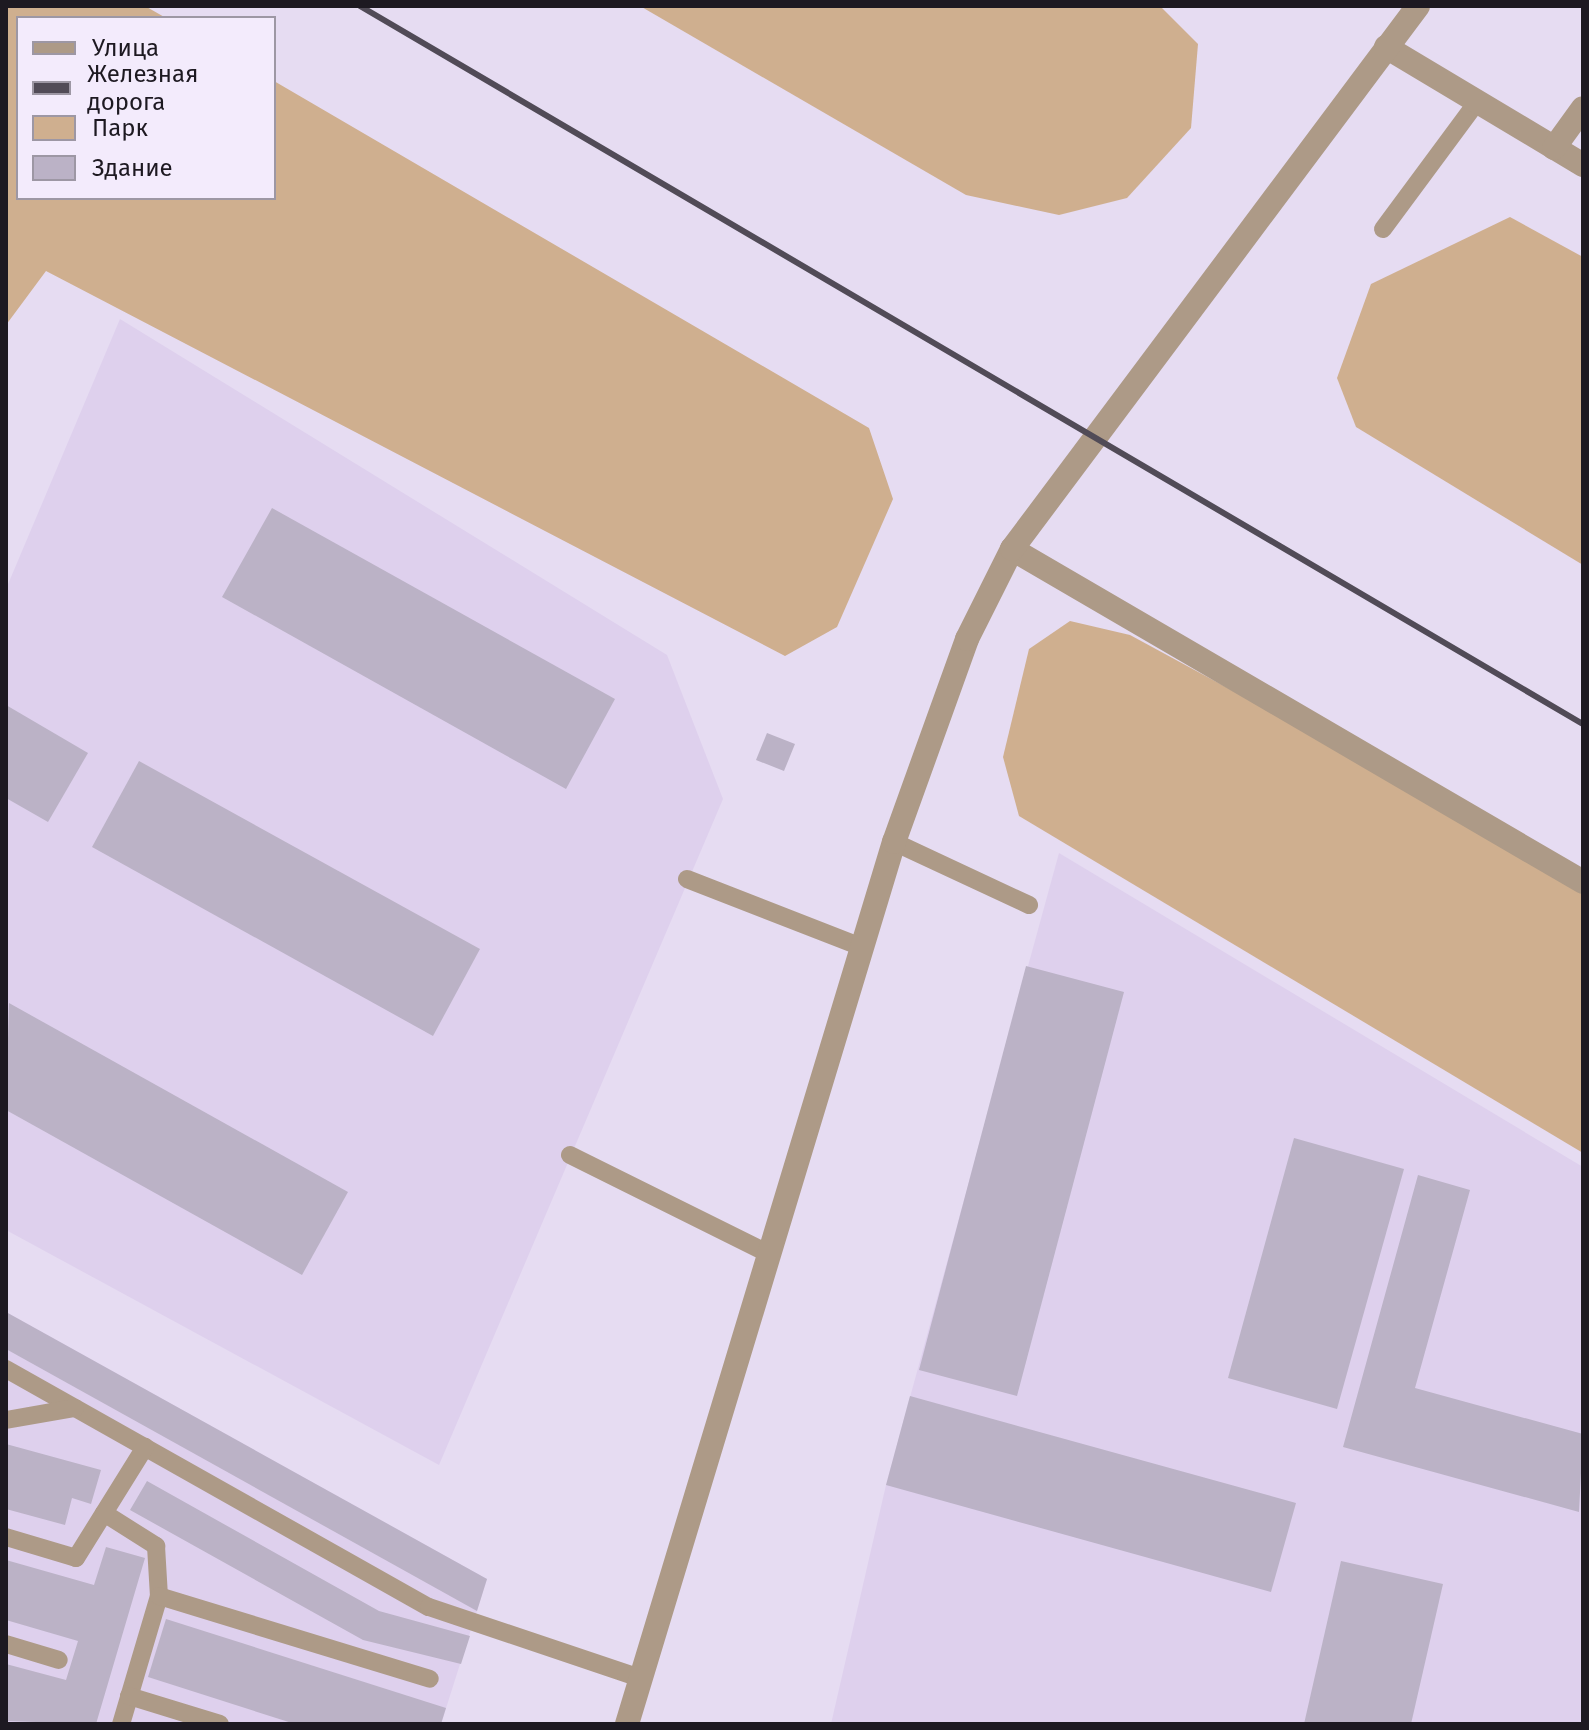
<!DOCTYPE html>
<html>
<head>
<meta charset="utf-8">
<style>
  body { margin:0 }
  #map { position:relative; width:1589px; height:1730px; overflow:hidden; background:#e6dcf2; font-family:"Fira Sans",sans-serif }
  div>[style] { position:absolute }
  .built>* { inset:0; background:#ded0ed }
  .green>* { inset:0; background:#cfaf8f }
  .building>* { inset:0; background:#bbb2c6 }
  .service>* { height:18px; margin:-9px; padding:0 9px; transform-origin:9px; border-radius:9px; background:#ad9a87 }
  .minor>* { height:24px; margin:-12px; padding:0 12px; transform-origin:12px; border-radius:12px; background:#ad9a87 }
  .tertiary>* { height:24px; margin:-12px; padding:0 12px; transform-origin:12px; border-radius:12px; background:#ad9a87 }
  .rail>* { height:6px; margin:-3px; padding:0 3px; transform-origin:3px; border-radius:3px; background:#514b57 }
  span { translate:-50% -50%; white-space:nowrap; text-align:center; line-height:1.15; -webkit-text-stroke:7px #f3ebfc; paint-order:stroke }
  .frame { position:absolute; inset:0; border:8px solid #1d1921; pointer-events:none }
  .legend { position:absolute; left:16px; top:16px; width:260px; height:184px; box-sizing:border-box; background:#f3ebfc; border:2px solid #9d97a4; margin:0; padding:10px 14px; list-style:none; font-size:24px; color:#1d1921 }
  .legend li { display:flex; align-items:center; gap:16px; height:40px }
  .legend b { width:40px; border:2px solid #9d97a4 }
</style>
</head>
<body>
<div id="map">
  <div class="built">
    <div style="clip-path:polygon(120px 319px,667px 655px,723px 799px,439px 1465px,6px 1230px,6px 589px)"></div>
    <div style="clip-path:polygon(1059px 853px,1583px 1167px,1583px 1724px,831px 1724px,886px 1485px)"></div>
    <div style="clip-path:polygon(6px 1312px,487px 1579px,441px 1724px,6px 1724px)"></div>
  </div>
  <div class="green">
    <div style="clip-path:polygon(6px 6px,145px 6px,166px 18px,18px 18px,18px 198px,274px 198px,274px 81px,869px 428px,893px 499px,837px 627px,785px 656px,46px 271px,6px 325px)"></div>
    <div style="clip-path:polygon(640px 6px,1160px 6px,1198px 44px,1191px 128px,1127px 198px,1059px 215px,966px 195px)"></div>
    <div style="clip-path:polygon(1510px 217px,1583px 257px,1583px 565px,1356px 427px,1337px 378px,1371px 284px)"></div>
    <div style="clip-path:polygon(1070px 621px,1130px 635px,1583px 881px,1583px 1153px,1019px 816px,1003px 757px,1029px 649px)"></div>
  </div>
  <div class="building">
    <div style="clip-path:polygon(272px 508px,615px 699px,566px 789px,222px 597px)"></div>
    <div style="clip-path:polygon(6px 705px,88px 753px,48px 822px,6px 798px)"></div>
    <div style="clip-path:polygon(767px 733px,795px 744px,784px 771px,756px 760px)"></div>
    <div style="clip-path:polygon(139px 761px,480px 949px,433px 1036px,92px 847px)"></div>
    <div style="clip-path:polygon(1026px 966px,1124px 992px,1017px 1396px,919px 1370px)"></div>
    <div style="clip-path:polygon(9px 1003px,348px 1192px,302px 1275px,6px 1110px)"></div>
    <div style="clip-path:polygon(1294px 1138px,1404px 1169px,1337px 1409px,1228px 1378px)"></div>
    <div style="clip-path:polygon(1418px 1175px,1470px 1190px,1415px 1388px,1583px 1434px,1579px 1512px,1343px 1447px)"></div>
    <div style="clip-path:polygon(6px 1312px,487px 1579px,477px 1611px,6px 1349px)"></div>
    <div style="clip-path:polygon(910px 1396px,1296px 1503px,1271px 1592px,886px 1485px)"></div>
    <div style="clip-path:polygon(6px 1444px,101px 1470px,91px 1504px,72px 1498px,65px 1525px,6px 1509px)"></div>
    <div style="clip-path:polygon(147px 1481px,379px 1611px,470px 1636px,461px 1664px,363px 1640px,130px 1510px)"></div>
    <div style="clip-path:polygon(106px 1547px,145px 1558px,96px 1724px,6px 1721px,6px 1664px,66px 1680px,78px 1641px,6px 1620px,6px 1560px,94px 1585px)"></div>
    <div style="clip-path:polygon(1341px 1561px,1443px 1584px,1411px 1724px,1304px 1724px)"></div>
    <div style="clip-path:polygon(166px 1619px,446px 1708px,441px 1724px,295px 1724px,148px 1677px)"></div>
  </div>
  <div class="service">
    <div style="left:1383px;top:229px;width:158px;rotate:-53.5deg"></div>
    <div style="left:894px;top:842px;width:149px;rotate:25deg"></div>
    <div style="left:687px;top:879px;width:187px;rotate:21.3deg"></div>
    <div style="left:570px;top:1155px;width:220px;rotate:26.4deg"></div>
    <div style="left:6px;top:1369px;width:485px;rotate:29.4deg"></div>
    <div style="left:429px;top:1607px;width:223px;rotate:18.6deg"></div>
    <div style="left:6px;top:1420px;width:70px;rotate:-9.9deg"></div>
    <div style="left:104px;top:1513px;width:62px;rotate:32.4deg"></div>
    <div style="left:156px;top:1546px;width:50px;rotate:86.6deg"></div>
    <div style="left:159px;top:1596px;width:134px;rotate:106.5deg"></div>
    <div style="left:6px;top:1537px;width:73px;rotate:16.7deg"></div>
    <div style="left:76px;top:1558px;width:131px;rotate:-58.1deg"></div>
    <div style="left:159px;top:1596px;width:283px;rotate:17deg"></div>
    <div style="left:6px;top:1644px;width:55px;rotate:16.8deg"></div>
    <div style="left:129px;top:1696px;width:95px;rotate:17.1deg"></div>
  </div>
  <div class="minor">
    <div style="left:1386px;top:47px;width:230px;rotate:30.9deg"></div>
    <div style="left:1554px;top:148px;width:49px;rotate:-54.1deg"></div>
    <div style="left:1012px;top:549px;width:661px;rotate:30.25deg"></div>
  </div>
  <div class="tertiary">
    <div style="left:627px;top:1724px;width:922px;rotate:-73.16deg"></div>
    <div style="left:894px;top:842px;width:216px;rotate:-70.2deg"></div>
    <div style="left:967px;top:639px;width:101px;rotate:-63.4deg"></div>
    <div style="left:1012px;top:549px;width:678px;rotate:-53.21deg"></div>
  </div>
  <div class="rail">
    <div style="left:360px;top:6px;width:1418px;rotate:30.42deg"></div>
  </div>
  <div class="frame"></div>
  <ul class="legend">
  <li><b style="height:10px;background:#ad9a87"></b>Улица</li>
  <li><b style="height:10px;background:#514b57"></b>Железная дорога</li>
  <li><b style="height:22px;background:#cfaf8f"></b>Парк</li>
  <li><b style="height:22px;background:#bbb2c6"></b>Здание</li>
  </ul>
</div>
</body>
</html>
